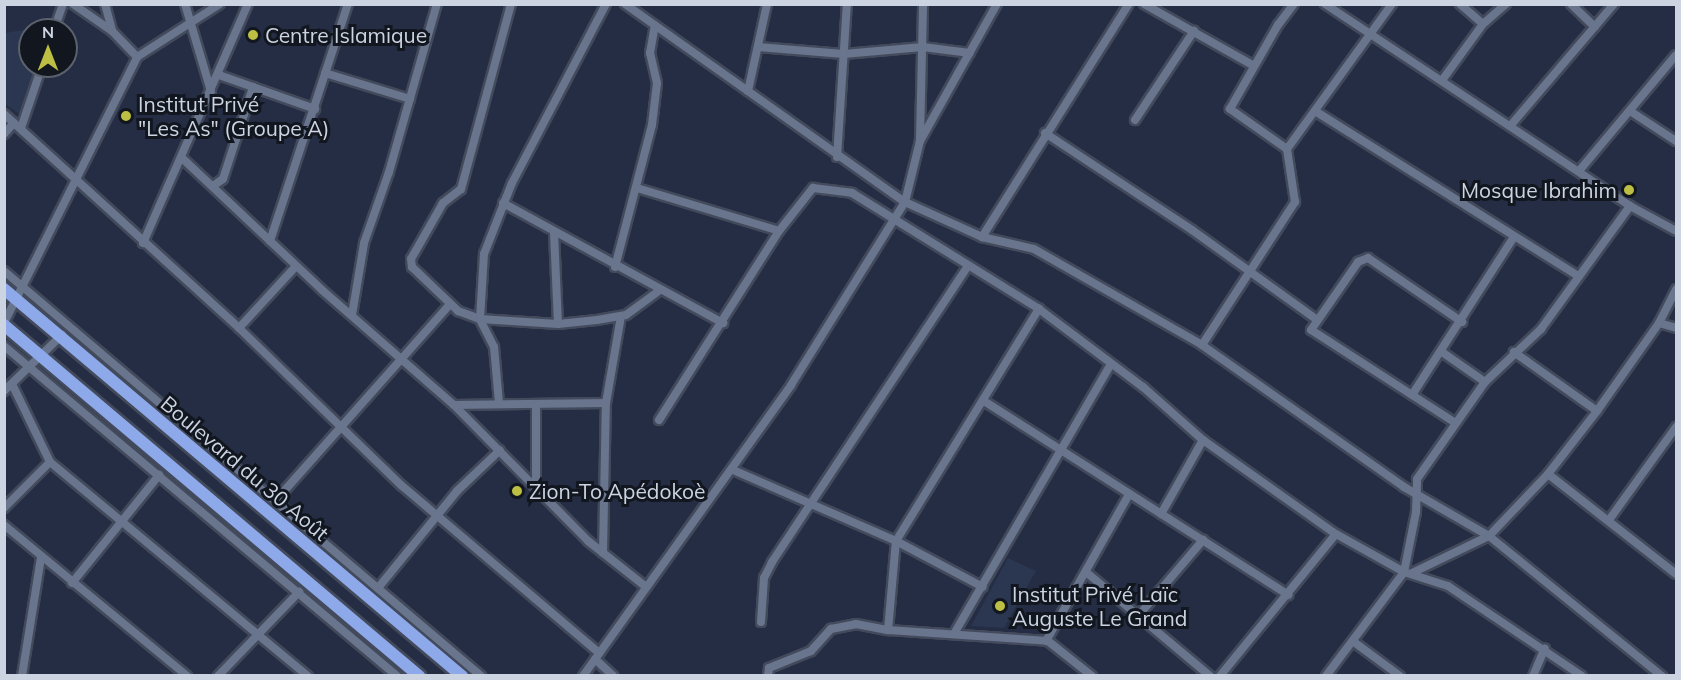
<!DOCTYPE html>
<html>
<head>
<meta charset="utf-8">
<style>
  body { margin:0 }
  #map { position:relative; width:1681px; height:680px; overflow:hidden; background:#242d43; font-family:Mulish,sans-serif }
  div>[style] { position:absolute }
  .built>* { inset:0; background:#2b3651 }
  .roads { filter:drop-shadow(2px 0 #424a5c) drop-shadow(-2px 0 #424a5c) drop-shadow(0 2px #424a5c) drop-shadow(0 -2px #424a5c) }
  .minor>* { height:8px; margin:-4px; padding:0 4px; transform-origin:4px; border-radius:4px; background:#69748d }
  .highway>* { height:12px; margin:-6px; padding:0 6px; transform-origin:6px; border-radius:6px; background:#8ea9e9 }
  .dots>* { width:16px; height:16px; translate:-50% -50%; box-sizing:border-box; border:3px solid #11161f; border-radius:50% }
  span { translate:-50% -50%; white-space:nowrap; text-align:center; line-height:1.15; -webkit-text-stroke:6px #11161f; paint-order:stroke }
  .poi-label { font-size:21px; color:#ccd3e1 }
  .left { translate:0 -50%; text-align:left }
  .right { translate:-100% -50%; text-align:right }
  .street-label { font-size:21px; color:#ccd3e1 }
  .frame { position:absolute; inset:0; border:6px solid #ccd3e1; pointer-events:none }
  .north { position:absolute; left:18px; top:18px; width:60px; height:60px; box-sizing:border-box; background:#11161f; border:2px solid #5c626d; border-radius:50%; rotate:0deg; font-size:16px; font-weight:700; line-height:24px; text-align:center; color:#ccd3e1 }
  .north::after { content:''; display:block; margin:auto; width:21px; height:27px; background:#bcbf43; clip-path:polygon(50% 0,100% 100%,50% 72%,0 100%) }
</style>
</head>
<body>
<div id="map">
  <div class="built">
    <div style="clip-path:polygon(29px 29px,30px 66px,37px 66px,22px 116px,5px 104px,5px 33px)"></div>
    <div style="clip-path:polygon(1008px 558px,1036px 571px,1004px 628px,971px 626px)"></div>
  </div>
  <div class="roads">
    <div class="minor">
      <div style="left:73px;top:4px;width:47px;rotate:34.7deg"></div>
      <div style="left:112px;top:31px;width:36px;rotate:46deg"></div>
      <div style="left:137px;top:57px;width:98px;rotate:-32.6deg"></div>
      <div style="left:105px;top:4px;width:28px;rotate:75deg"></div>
      <div style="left:185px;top:4px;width:91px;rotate:73.4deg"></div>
      <div style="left:511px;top:4px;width:192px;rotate:105.1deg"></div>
      <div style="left:461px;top:189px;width:23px;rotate:142deg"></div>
      <div style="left:443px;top:203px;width:64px;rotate:119.7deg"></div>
      <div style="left:411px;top:259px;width:8px;rotate:83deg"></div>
      <div style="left:412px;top:267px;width:64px;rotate:43.7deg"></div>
      <div style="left:458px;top:311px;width:23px;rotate:20deg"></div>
      <div style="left:480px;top:319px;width:78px;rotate:3.7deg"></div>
      <div style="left:558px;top:324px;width:39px;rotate:-6deg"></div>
      <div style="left:597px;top:320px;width:29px;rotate:-10deg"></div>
      <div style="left:626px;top:315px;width:42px;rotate:-36.3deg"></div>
      <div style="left:625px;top:4px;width:343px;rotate:35.3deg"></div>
      <div style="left:905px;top:202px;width:85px;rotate:24.4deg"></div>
      <div style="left:982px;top:237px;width:53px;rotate:13deg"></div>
      <div style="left:1034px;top:249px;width:193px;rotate:29.7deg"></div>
      <div style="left:1202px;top:345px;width:247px;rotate:35.1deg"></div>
      <div style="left:1404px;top:487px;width:98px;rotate:30deg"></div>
      <div style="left:1489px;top:536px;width:223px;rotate:39deg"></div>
      <div style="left:1144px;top:4px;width:126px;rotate:29.4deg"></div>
      <div style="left:1325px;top:4px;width:366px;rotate:33.5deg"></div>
      <div style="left:1630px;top:206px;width:52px;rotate:28.5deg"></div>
      <div style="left:1460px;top:4px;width:30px;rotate:41deg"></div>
      <div style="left:1571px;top:4px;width:33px;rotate:44deg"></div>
      <div style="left:54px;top:30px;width:28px;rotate:-71deg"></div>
      <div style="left:758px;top:47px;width:86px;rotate:4.7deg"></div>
      <div style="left:844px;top:54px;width:79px;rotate:-5.1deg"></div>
      <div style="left:923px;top:47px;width:47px;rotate:7.3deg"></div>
      <div style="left:325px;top:73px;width:89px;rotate:17deg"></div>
      <div style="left:219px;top:75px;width:102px;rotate:19.5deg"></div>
      <div style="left:1443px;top:79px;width:68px;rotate:-54deg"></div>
      <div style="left:1483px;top:24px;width:30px;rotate:-41deg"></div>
      <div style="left:748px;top:91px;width:89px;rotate:-77.7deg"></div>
      <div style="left:1315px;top:111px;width:310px;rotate:32.1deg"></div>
      <div style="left:1630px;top:111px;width:55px;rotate:33.1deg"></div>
      <div style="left:4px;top:114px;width:318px;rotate:42.3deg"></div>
      <div style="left:239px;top:328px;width:226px;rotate:44.1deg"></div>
      <div style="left:401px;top:485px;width:260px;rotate:40.3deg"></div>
      <div style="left:1135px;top:120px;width:107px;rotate:-56.5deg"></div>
      <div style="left:1511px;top:125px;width:159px;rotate:-49.6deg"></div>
      <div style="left:21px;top:128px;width:65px;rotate:-71.3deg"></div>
      <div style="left:1045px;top:133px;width:176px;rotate:33.4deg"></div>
      <div style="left:1192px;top:230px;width:153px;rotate:35.7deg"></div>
      <div style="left:4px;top:134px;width:15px;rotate:-48deg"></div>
      <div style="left:920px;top:139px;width:135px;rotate:-88.7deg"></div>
      <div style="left:1287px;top:149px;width:70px;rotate:-144.9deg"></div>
      <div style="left:1230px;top:109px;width:97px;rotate:-60.3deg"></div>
      <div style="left:1278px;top:25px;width:26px;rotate:-53deg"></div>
      <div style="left:837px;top:157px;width:153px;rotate:-86.3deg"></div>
      <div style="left:182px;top:158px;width:192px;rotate:43.3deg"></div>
      <div style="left:322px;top:290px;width:175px;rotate:41.1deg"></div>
      <div style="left:454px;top:405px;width:191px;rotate:45.4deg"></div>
      <div style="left:588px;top:541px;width:74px;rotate:38.4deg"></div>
      <div style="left:1579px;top:171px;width:151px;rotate:-50.1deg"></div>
      <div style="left:213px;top:186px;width:12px;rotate:-35deg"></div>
      <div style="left:223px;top:179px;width:97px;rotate:-71.9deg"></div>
      <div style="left:637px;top:188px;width:148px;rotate:16.8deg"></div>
      <div style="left:503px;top:203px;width:251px;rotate:28.6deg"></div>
      <div style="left:554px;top:233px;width:91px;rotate:87.5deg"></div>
      <div style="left:982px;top:237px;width:275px;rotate:-57.8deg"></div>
      <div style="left:270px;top:241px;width:250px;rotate:-71.8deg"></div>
      <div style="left:143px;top:243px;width:261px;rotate:-66.3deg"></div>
      <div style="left:615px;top:267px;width:147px;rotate:-75.4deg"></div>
      <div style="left:652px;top:125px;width:42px;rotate:-83.2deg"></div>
      <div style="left:657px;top:83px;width:31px;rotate:-103deg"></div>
      <div style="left:650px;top:53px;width:28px;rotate:-80deg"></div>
      <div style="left:4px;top:271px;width:626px;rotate:40.33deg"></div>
      <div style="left:352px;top:315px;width:73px;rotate:-80.5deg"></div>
      <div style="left:364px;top:243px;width:75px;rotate:-70.6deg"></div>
      <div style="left:389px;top:172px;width:175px;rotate:-74.1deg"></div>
      <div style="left:4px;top:323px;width:297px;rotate:-63.4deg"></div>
      <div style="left:1659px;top:323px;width:18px;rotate:16deg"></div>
      <div style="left:239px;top:328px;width:84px;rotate:-47.4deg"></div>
      <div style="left:1202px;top:345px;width:171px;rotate:-57deg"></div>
      <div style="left:1295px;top:202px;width:54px;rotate:-98.6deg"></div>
      <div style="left:1287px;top:149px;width:179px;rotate:-54.1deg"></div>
      <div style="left:4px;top:346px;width:513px;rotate:40.02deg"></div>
      <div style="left:1442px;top:352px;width:52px;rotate:34.9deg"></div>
      <div style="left:12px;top:384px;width:87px;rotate:64deg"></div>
      <div style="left:50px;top:462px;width:335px;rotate:39.7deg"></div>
      <div style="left:4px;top:391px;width:81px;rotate:-44deg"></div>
      <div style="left:1412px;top:395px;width:187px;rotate:-57.2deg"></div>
      <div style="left:984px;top:401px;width:361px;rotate:32.5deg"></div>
      <div style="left:499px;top:403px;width:56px;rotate:-95.1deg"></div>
      <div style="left:494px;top:347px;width:31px;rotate:-117deg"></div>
      <div style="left:480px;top:319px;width:65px;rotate:-86.5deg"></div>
      <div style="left:484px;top:254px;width:76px;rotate:-68.5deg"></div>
      <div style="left:512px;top:183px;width:202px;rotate:-62.3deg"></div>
      <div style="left:454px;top:405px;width:152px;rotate:-0.8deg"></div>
      <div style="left:536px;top:405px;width:83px;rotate:90deg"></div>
      <div style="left:1597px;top:411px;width:108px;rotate:-54.8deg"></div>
      <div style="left:1659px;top:323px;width:38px;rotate:-63deg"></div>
      <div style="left:659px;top:420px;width:224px;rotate:-57.6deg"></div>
      <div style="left:779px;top:231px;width:55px;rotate:-51.7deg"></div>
      <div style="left:813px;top:188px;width:39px;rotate:7deg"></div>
      <div style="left:852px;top:193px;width:220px;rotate:31.8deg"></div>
      <div style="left:1039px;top:309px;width:130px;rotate:36.9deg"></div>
      <div style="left:1143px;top:387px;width:80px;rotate:41.5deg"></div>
      <div style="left:1203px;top:440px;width:163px;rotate:35.3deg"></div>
      <div style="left:1336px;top:534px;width:78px;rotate:29.2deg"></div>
      <div style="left:1404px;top:572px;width:46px;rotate:17.7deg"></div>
      <div style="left:1448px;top:586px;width:161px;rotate:33.9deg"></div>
      <div style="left:1454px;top:422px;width:170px;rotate:-147.2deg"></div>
      <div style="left:1311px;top:330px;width:83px;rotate:-55.3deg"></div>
      <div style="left:1358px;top:262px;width:11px;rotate:-22deg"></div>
      <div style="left:1368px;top:258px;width:114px;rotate:34.2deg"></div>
      <div style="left:733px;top:470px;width:178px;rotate:23.5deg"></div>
      <div style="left:896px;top:541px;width:98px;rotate:27.9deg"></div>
      <div style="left:1548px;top:474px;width:162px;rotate:38deg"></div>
      <div style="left:277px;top:499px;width:261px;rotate:-48.4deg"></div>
      <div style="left:4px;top:508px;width:65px;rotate:-45deg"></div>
      <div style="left:1161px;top:514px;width:85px;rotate:-60.4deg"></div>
      <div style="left:1609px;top:520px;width:115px;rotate:-54.2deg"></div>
      <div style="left:4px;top:525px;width:237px;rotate:39.5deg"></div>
      <div style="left:603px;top:553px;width:150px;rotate:-88.9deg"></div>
      <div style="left:606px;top:403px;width:88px;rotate:-80.2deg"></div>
      <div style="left:1086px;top:572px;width:162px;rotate:40deg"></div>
      <div style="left:1412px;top:573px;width:85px;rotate:-25.7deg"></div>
      <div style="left:1489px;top:536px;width:86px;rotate:-46.4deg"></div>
      <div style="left:1548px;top:474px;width:80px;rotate:-52.1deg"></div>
      <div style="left:1597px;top:411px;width:102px;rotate:-144.6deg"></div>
      <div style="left:72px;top:583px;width:139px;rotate:-51.1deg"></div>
      <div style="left:378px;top:588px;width:125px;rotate:-50.8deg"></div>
      <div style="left:457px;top:491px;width:59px;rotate:-43.6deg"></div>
      <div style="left:1139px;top:615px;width:99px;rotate:-49.5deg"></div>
      <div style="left:761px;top:622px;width:44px;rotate:-86.1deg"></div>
      <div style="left:764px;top:578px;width:18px;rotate:-63deg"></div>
      <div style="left:772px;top:562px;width:355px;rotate:-56.5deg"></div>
      <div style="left:888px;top:630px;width:89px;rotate:-84.9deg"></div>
      <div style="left:896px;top:541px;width:273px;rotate:-58.4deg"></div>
      <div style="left:955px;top:632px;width:310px;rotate:-59.8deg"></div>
      <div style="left:1046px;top:641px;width:169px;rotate:-60.5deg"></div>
      <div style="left:1354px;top:642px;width:57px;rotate:36.5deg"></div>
      <div style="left:595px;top:659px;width:25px;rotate:43deg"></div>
      <div style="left:22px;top:676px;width:121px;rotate:-80.9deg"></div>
      <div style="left:218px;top:676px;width:117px;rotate:-46deg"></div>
      <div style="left:583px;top:676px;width:358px;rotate:-54.4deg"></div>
      <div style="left:791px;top:385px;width:216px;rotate:-58.1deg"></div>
      <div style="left:905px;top:202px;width:63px;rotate:-76.2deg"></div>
      <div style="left:920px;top:141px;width:157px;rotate:-60.7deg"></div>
      <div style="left:768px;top:676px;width:8px;rotate:-83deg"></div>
      <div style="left:769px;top:668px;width:45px;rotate:-22deg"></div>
      <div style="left:811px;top:651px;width:30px;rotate:-48deg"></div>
      <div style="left:831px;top:629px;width:25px;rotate:-11deg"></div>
      <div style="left:856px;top:624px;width:33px;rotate:11deg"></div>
      <div style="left:888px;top:630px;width:160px;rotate:3.9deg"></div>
      <div style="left:1048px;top:641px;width:56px;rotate:38.5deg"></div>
      <div style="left:1220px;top:676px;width:183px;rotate:-50.8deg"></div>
      <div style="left:1326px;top:676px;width:130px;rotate:-53.1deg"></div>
      <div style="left:1404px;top:572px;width:61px;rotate:-78.7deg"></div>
      <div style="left:1416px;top:512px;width:33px;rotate:-88deg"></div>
      <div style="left:1417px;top:479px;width:118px;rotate:-55deg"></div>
      <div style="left:1485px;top:382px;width:77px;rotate:-43.4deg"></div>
      <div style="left:1541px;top:329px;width:152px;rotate:-54.1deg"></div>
      <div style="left:1533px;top:676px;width:30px;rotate:-67deg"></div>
    </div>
    <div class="highway">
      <div style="left:4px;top:289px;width:600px;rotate:40.2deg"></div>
      <div style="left:4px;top:325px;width:544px;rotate:40.22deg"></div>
    </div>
  </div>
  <div class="dots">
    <div style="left:253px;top:35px;background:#bcbf43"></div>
    <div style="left:126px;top:116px;background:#bcbf43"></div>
    <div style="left:1629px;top:190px;background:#bcbf43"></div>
    <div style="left:517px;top:491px;background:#bcbf43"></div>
    <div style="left:1000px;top:606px;background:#bcbf43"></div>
  </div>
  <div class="poi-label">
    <span class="left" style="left:265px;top:35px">Centre Islamique</span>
    <span class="left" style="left:138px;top:116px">Institut Privé<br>"Les As" (Groupe A)</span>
    <span class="right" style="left:1617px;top:190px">Mosque Ibrahim</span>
    <span class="left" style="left:529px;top:491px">Zion-To Apédokoè</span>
    <span class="left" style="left:1012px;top:606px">Institut Privé Laïc<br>Auguste Le Grand</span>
  </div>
  <div class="street-label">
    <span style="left:245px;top:468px;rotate:40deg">Boulevard du 30 Août</span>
  </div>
  <div class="frame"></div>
  <div class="north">N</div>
</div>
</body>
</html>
